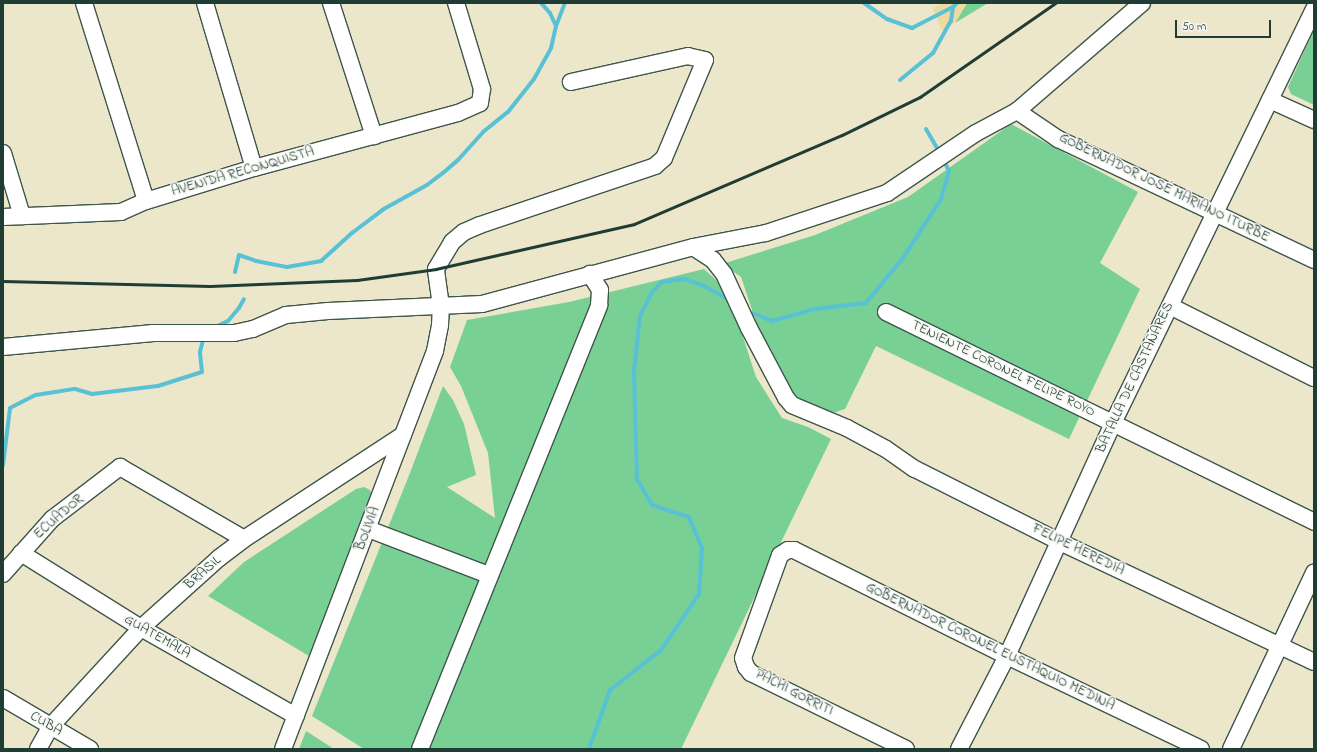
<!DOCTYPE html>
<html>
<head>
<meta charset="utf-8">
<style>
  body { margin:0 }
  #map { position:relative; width:1317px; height:752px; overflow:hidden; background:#ece6ca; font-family:"Indie Flower",sans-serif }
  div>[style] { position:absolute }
  .green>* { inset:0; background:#78d095 }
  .sand>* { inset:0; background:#eeda9e }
  .stream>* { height:4px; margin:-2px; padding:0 2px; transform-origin:2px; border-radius:2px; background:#59c1d5 }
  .roads { filter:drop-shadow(1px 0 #3e564a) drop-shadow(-1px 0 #3e564a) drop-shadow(0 1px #3e564a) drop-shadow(0 -1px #3e564a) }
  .minor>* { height:16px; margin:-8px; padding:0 8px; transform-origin:8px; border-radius:8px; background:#fff }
  .rail>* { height:3px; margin:-1.5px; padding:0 1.5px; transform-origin:1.5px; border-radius:1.5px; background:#1f3d34 }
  span { translate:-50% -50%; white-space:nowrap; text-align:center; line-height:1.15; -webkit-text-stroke:3px #f6f6f2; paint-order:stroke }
  .street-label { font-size:14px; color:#1f3d34 }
  .frame { position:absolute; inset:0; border:4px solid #1f3d34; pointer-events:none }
  .scale { position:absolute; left:1175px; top:20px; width:96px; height:18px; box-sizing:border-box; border:2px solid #1f3d34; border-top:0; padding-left:5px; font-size:12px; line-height:14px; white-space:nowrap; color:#1f3d34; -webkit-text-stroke:3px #f6f6f2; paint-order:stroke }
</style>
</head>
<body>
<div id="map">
  <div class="green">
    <div style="clip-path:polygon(967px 3px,988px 3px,955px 23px)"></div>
    <div style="clip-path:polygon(1314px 30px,1314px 105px,1291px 94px,1288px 87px)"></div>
    <div style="clip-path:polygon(1011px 124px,1138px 192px,1100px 263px,1140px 289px,1069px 439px,876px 346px,845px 409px,833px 413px,792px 405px,769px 360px,741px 277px,722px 264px,815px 235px,908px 197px)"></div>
    <div style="clip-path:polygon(704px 269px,728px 291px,756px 377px,782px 418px,808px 427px,831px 439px,681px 749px,364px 749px,312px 716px,408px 478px,443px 386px,453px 400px,464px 424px,476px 475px,447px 487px,495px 518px,488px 453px,461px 386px,450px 367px,467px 320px,569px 302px)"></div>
    <div style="clip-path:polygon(364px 487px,370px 490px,373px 498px,309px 656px,208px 596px,244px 562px,356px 489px)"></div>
    <div style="clip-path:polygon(306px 731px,334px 749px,299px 749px)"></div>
  </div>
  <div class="sand">
    <div style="clip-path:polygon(943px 3px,967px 3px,955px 23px,942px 31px,933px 8px)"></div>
  </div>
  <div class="stream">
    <div style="left:864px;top:3px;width:28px;rotate:35deg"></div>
    <div style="left:887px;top:19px;width:27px;rotate:20deg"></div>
    <div style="left:912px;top:28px;width:46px;rotate:-27.1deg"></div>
    <div style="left:953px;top:7px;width:6px;rotate:-45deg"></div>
    <div style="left:556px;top:26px;width:25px;rotate:-69deg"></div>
    <div style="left:900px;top:80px;width:43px;rotate:-39.3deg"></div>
    <div style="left:933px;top:53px;width:37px;rotate:-61deg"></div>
    <div style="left:951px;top:21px;width:14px;rotate:-82deg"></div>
    <div style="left:926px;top:129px;width:28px;rotate:60deg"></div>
    <div style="left:235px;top:272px;width:17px;rotate:-77deg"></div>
    <div style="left:239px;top:255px;width:18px;rotate:19deg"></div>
    <div style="left:256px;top:261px;width:32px;rotate:11deg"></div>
    <div style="left:287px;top:267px;width:35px;rotate:-10deg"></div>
    <div style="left:321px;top:261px;width:42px;rotate:-42.1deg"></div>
    <div style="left:352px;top:233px;width:38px;rotate:-37deg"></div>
    <div style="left:382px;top:210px;width:51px;rotate:-29.1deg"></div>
    <div style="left:427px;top:185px;width:20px;rotate:-37deg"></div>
    <div style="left:443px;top:173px;width:20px;rotate:-41deg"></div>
    <div style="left:458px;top:160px;width:38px;rotate:-48deg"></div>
    <div style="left:483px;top:132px;width:32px;rotate:-39deg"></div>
    <div style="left:508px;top:112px;width:42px;rotate:-51.8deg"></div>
    <div style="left:534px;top:79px;width:35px;rotate:-61deg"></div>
    <div style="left:551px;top:48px;width:23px;rotate:-77deg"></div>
    <div style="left:556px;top:26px;width:14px;rotate:-115deg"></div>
    <div style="left:550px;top:13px;width:13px;rotate:-132deg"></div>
    <div style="left:753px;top:313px;width:21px;rotate:23deg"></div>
    <div style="left:772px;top:321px;width:45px;rotate:-15.6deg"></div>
    <div style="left:815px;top:309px;width:51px;rotate:-6.7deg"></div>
    <div style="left:866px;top:303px;width:58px;rotate:-50.6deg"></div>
    <div style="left:903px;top:258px;width:70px;rotate:-57.2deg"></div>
    <div style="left:941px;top:199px;width:29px;rotate:-74deg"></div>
    <div style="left:949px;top:171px;width:13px;rotate:-117deg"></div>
    <div style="left:215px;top:327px;width:14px;rotate:-25deg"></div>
    <div style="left:228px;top:321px;width:17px;rotate:-50deg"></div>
    <div style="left:239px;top:308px;width:10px;rotate:-61deg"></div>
    <div style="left:3px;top:465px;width:57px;rotate:-83deg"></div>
    <div style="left:10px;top:408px;width:29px;rotate:-27deg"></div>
    <div style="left:36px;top:395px;width:39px;rotate:-9deg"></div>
    <div style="left:75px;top:389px;width:18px;rotate:16deg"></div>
    <div style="left:92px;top:394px;width:66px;rotate:-6.9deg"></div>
    <div style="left:158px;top:386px;width:46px;rotate:-17.7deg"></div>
    <div style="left:202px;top:372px;width:20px;rotate:-96deg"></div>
    <div style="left:200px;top:352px;width:16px;rotate:-76deg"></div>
    <div style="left:589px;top:749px;width:63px;rotate:-70.4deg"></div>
    <div style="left:610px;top:690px;width:65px;rotate:-38.1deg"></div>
    <div style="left:661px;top:650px;width:68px;rotate:-55.8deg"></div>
    <div style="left:699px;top:594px;width:46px;rotate:-86.3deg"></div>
    <div style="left:702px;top:548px;width:34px;rotate:-113deg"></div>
    <div style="left:689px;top:517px;width:39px;rotate:-162deg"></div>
    <div style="left:652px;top:505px;width:30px;rotate:-120deg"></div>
    <div style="left:637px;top:479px;width:108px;rotate:-91.6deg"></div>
    <div style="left:634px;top:371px;width:55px;rotate:-83.8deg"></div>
    <div style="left:640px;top:316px;width:27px;rotate:-63deg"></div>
    <div style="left:652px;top:292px;width:14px;rotate:-45deg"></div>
    <div style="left:662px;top:282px;width:22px;rotate:-8deg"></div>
    <div style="left:684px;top:279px;width:21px;rotate:19deg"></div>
    <div style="left:704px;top:286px;width:29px;rotate:29deg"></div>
  </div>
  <div class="roads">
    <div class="minor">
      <div style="left:84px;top:3px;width:207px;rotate:72.6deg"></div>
      <div style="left:205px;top:3px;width:172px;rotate:73.5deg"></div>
      <div style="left:331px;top:3px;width:140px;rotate:72.1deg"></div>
      <div style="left:1270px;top:100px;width:48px;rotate:24.4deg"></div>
      <div style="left:1017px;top:111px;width:50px;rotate:34.3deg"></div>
      <div style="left:1058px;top:139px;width:283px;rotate:25.3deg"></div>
      <div style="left:3px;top:153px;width:66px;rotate:73.2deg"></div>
      <div style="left:3px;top:217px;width:118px;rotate:-2.4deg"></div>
      <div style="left:121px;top:212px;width:27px;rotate:-24deg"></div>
      <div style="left:146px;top:201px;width:113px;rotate:-17deg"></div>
      <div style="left:254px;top:168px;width:211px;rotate:-15.1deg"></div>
      <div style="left:458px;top:113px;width:24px;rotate:-24deg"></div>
      <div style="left:480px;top:103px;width:14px;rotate:-82deg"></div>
      <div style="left:482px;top:89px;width:90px;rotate:-106.8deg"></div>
      <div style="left:693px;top:247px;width:24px;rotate:33deg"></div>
      <div style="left:713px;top:260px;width:18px;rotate:52deg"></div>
      <div style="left:724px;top:274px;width:60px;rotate:65.2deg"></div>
      <div style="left:749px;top:328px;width:79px;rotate:62.1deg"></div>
      <div style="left:786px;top:398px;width:9px;rotate:49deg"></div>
      <div style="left:792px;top:405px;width:60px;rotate:22.7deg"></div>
      <div style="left:847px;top:428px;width:44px;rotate:28.3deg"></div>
      <div style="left:886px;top:449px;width:35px;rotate:35deg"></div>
      <div style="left:915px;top:469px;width:162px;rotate:26.7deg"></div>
      <div style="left:1060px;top:542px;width:281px;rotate:25.3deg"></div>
      <div style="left:1170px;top:306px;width:161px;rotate:26.6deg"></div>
      <div style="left:886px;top:312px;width:477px;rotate:26.1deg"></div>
      <div style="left:3px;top:347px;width:151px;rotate:-5.3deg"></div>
      <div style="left:153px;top:333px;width:81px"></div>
      <div style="left:234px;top:333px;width:19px;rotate:-12deg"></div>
      <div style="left:253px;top:329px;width:36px;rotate:-23deg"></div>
      <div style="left:286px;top:315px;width:42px;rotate:-5.4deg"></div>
      <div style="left:328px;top:311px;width:154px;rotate:-2.6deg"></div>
      <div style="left:482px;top:304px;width:219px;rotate:-15.1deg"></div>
      <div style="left:693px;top:247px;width:74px;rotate:-10.9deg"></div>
      <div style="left:766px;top:233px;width:127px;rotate:-18.3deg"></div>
      <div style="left:887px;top:193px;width:107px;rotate:-34deg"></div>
      <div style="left:976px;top:133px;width:47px;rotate:-28.2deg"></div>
      <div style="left:1017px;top:111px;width:165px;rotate:-40.8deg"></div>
      <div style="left:368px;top:529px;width:126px;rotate:20.9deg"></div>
      <div style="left:21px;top:553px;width:142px;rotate:32deg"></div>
      <div style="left:141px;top:628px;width:178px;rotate:29.6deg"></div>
      <div style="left:3px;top:574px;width:74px;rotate:-48.3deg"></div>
      <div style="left:52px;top:519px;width:86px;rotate:-37.4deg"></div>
      <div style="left:120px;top:467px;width:143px;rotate:30.1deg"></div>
      <div style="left:3px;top:698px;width:101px;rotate:30.4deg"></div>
      <div style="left:38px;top:749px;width:26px;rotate:-61deg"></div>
      <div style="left:51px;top:726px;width:133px;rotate:-47.4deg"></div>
      <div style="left:141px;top:628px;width:105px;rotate:-41.9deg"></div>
      <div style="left:219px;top:558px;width:31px;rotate:-37deg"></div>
      <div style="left:244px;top:539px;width:190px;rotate:-33.2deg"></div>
      <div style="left:283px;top:749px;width:426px;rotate:-69.1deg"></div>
      <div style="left:435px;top:351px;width:26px;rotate:-79deg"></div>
      <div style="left:440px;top:325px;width:19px;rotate:-87deg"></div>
      <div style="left:441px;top:306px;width:37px;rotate:-98deg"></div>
      <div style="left:436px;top:269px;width:31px;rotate:-59deg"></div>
      <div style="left:452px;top:242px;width:16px;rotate:-40deg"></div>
      <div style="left:464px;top:232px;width:17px;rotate:-24deg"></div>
      <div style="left:480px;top:225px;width:185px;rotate:-18.6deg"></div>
      <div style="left:655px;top:166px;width:12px;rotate:-42deg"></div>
      <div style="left:664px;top:158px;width:106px;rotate:-67.3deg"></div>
      <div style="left:705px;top:60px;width:17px;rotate:-167deg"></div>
      <div style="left:688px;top:56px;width:120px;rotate:167.5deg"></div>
      <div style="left:420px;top:749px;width:479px;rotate:-68deg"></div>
      <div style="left:599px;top:305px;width:15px;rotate:-86deg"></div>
      <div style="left:600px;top:290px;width:19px;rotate:-122deg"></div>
      <div style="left:906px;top:749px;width:173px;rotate:-153.9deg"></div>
      <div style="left:751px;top:673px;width:8px;rotate:-130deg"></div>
      <div style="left:746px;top:667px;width:9px;rotate:-108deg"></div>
      <div style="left:743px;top:658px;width:109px;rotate:-70.2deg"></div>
      <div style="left:780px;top:555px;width:9px;rotate:-32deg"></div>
      <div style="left:788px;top:550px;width:6px"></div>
      <div style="left:794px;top:550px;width:238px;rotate:26.5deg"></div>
      <div style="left:1007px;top:656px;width:215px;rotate:25.6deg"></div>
      <div style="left:959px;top:749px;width:105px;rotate:-62.7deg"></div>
      <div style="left:1007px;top:656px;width:256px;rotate:-65.5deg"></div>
      <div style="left:1113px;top:423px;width:460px;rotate:-64.1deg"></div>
      <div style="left:1231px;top:749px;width:195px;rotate:-64.8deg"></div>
    </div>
  </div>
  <div class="rail">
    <div style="left:3px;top:281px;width:207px;rotate:1.4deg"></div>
    <div style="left:210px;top:286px;width:147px;rotate:-2.3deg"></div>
    <div style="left:357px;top:280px;width:80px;rotate:-7.9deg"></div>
    <div style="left:436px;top:269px;width:203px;rotate:-12.8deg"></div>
    <div style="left:634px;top:224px;width:226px;rotate:-23.2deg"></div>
    <div style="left:842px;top:135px;width:87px;rotate:-26deg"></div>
    <div style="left:920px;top:97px;width:165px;rotate:-34.8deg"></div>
  </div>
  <div class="street-label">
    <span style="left:243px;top:172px;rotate:-16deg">AVENIDA RECONQUISTA</span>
    <span style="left:1164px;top:188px;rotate:26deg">GOBERNADOR JOSÉ MARIANO ITURBE</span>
    <span style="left:1003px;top:369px;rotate:26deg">TENIENTE CORONEL FELIPE ROYO</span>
    <span style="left:1135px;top:378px;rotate:-65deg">BATALLA DE CASTAÑARES</span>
    <span style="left:59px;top:517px;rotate:-41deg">ECUADOR</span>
    <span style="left:368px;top:529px;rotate:-69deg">BOLIVIA</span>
    <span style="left:1078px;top:550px;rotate:26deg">FELIPE HEREDIA</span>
    <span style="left:203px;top:573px;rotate:-41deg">BRASIL</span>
    <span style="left:157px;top:637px;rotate:30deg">GUATEMALA</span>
    <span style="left:990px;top:647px;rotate:26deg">GOBERNADOR CORONEL EUSTAQUIO MEDINA</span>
    <span style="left:794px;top:693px;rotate:27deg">PACHI GORRITI</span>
    <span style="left:46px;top:724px;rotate:30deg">CUBA</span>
  </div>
  <div class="frame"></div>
  <div class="scale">50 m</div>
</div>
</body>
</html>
